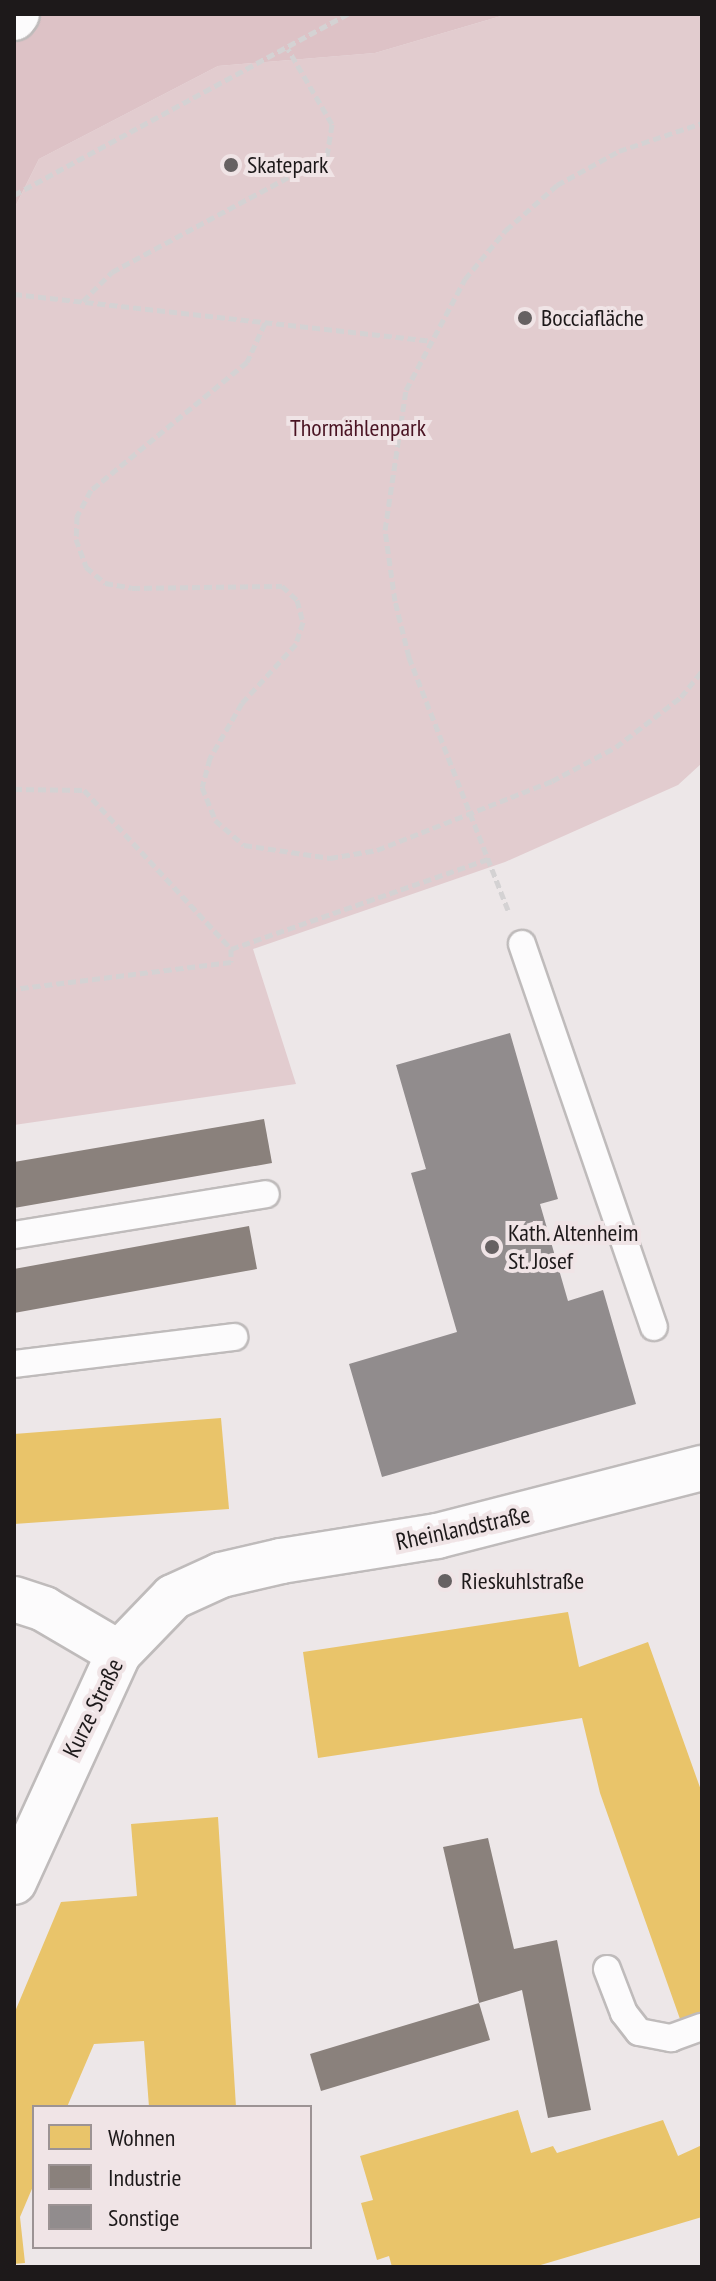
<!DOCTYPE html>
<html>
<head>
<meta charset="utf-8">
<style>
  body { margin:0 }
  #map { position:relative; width:716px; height:2281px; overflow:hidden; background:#ede7e8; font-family:"PT Sans Narrow",sans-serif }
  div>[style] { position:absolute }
  .green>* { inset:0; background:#e2cccf }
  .forest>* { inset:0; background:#ddc2c6 }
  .homes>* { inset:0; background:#e9c46a }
  .industry>* { inset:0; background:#8a817c }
  .building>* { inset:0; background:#918c8d }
  .path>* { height:5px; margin-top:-2.5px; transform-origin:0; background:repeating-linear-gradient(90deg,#d4d2d3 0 8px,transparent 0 12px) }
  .roads { filter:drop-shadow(2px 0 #bfbbbb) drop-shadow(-2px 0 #bfbbbb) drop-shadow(0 2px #bfbbbb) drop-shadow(0 -2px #bfbbbb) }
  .service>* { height:26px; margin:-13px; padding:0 13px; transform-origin:13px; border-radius:13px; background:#fcfbfc }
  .minor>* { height:44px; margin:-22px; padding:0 22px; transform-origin:22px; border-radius:22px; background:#fcfbfc }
  .tertiary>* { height:44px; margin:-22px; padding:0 22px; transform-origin:22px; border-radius:22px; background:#fcfbfc }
  .dots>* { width:22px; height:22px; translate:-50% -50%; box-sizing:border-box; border:4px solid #f0e4e6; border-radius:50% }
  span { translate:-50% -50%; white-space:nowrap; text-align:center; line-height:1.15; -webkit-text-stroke:8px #f0e4e6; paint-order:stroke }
  .poi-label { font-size:24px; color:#1d191a }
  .left { translate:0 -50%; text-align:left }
  .park-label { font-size:24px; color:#491322 }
  .street-label { font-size:24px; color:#1d191a }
  .frame { position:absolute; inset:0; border:16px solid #1d191a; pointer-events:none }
  .legend { position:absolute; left:32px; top:2105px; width:280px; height:144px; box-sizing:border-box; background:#f0e4e6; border:2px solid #9c9394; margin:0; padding:10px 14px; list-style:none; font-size:24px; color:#1d191a }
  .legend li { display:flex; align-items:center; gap:16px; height:40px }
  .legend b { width:40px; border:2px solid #9c9394 }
</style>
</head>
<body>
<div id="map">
  <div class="green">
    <div style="clip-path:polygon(508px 14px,702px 14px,702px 763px,678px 785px,505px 862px,253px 949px,296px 1084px,14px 1125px,14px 209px,39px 159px,218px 66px,375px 53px)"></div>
  </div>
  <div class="forest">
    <div style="clip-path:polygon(14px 14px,508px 14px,375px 53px,218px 66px,39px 159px,14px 209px)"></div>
  </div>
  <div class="homes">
    <div style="clip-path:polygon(221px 1418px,229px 1509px,14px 1524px,14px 1434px)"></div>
    <div style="clip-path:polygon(568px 1612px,579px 1667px,648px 1642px,702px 1793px,702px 2011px,680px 2019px,600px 1793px,582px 1718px,318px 1758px,303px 1652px)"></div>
    <div style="clip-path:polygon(218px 1817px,236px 2107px,149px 2107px,144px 2041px,94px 2044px,67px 2107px,34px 2107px,34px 2184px,20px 2217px,25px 2263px,14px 2264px,14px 2014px,61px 1902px,137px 1896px,131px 1824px)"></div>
    <div style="clip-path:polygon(518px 2110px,531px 2153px,553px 2146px,557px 2153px,663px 2120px,678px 2156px,702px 2145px,702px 2217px,534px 2267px,392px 2267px,389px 2256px,377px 2260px,361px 2203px,373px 2200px,360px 2156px)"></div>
  </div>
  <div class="industry">
    <div style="clip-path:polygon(264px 1119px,272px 1163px,14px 1208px,14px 1162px)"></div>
    <div style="clip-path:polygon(249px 1226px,257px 1269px,14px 1313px,14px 1269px)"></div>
    <div style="clip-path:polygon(488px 1838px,514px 1949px,557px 1940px,591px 2110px,548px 2118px,522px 1990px,479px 2003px,443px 1847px)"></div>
    <div style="clip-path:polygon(479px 2003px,490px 2040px,321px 2091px,310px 2054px)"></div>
  </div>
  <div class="building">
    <div style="clip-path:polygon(510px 1033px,558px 1199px,540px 1204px,568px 1301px,603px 1290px,636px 1404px,382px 1477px,349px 1364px,457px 1332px,411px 1173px,426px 1169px,396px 1065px)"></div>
  </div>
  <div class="path">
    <div style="left:14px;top:195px;width:380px;rotate:-28.5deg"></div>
    <div style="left:14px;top:294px;width:419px;rotate:6.4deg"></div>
    <div style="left:83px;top:301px;width:41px;rotate:-45deg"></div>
    <div style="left:112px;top:272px;width:244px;rotate:-28.3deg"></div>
    <div style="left:327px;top:156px;width:32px;rotate:-81deg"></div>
    <div style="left:332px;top:124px;width:87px;rotate:-120.4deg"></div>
    <div style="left:265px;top:323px;width:43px;rotate:114.8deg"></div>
    <div style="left:247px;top:362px;width:202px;rotate:140.6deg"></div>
    <div style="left:91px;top:490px;width:30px;rotate:118deg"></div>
    <div style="left:77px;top:516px;width:23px;rotate:92deg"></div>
    <div style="left:76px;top:539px;width:30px;rotate:70deg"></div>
    <div style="left:86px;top:567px;width:25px;rotate:40deg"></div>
    <div style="left:105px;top:583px;width:27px;rotate:10deg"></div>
    <div style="left:132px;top:588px;width:150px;rotate:-0.8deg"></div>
    <div style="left:282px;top:586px;width:21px;rotate:43deg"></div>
    <div style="left:297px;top:600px;width:23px;rotate:75deg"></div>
    <div style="left:303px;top:622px;width:23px;rotate:108deg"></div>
    <div style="left:296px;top:644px;width:80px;rotate:132.5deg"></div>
    <div style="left:242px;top:703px;width:64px;rotate:120.2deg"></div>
    <div style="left:210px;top:758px;width:30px;rotate:105deg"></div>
    <div style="left:202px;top:787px;width:35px;rotate:68deg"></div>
    <div style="left:215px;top:820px;width:38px;rotate:41deg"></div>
    <div style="left:244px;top:845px;width:87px;rotate:8.6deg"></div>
    <div style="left:330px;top:858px;width:48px;rotate:-9.7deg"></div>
    <div style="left:377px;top:850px;width:188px;rotate:-21.5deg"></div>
    <div style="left:552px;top:781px;width:72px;rotate:-28deg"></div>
    <div style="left:616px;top:747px;width:82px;rotate:-37.6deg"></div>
    <div style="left:681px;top:697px;width:33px;rotate:-51deg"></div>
    <div style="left:14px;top:789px;width:70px;rotate:0.8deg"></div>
    <div style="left:84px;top:790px;width:217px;rotate:47.2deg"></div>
    <div style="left:231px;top:949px;width:13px;rotate:90deg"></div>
    <div style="left:231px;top:962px;width:219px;rotate:172.9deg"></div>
    <div style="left:508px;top:910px;width:272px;rotate:-111.4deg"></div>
    <div style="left:409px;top:657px;width:58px;rotate:-104deg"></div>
    <div style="left:395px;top:601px;width:72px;rotate:-98deg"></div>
    <div style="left:385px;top:530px;width:142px;rotate:-81.5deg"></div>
    <div style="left:406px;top:390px;width:126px;rotate:-62deg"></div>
    <div style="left:465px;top:279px;width:64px;rotate:-50.1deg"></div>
    <div style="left:506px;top:230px;width:68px;rotate:-41.4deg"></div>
    <div style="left:557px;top:185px;width:71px;rotate:-28.7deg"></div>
    <div style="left:619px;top:151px;width:88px;rotate:-18.6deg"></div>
    <div style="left:231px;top:949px;width:272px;rotate:-19.3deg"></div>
  </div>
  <div class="roads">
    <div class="service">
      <div style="left:522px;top:944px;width:405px;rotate:71deg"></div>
      <div style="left:14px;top:1235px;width:255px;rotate:-9.2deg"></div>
      <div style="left:14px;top:1364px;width:222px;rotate:-7deg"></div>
      <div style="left:607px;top:1969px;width:47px;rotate:68.9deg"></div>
      <div style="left:624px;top:2013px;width:24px;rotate:52deg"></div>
      <div style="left:639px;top:2032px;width:33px;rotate:11deg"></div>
      <div style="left:671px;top:2038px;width:33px;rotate:-20deg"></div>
    </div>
    <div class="minor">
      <div style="left:14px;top:18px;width:5px;rotate:-53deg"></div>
      <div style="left:14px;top:1599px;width:32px;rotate:18deg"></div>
      <div style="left:44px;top:1609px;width:87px;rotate:30.4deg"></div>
    </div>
    <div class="tertiary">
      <div style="left:14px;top:1882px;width:252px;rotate:-65.4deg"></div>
      <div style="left:119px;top:1653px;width:78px;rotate:-46deg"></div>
      <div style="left:173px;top:1597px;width:53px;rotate:-24.6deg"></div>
      <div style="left:221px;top:1575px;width:62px;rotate:-13.1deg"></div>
      <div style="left:281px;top:1561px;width:158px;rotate:-9.1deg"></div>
      <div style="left:437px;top:1536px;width:274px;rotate:-14.4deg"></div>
    </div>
  </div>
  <div class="dots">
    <div style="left:231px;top:165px;background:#666162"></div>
    <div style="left:525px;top:318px;background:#666162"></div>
    <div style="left:492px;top:1247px;background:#666162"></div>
    <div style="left:445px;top:1581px;background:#666162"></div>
  </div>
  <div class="poi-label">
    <span class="left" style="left:247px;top:165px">Skatepark</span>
    <span class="left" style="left:541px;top:318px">Bocciafläche</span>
    <span class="left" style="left:508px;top:1247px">Kath. Altenheim<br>St. Josef</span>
    <span class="left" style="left:461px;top:1581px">Rieskuhlstraße</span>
  </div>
  <div class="park-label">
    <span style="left:358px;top:428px">Thormählenpark</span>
  </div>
  <div class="street-label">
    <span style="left:463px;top:1528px;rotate:-12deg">Rheinlandstraße</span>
    <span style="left:93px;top:1708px;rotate:-64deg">Kurze Straße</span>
  </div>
  <div class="frame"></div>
  <ul class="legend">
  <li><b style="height:22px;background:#e9c46a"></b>Wohnen</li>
  <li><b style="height:22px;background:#8a817c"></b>Industrie</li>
  <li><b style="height:22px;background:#918c8d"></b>Sonstige</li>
  </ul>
</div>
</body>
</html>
